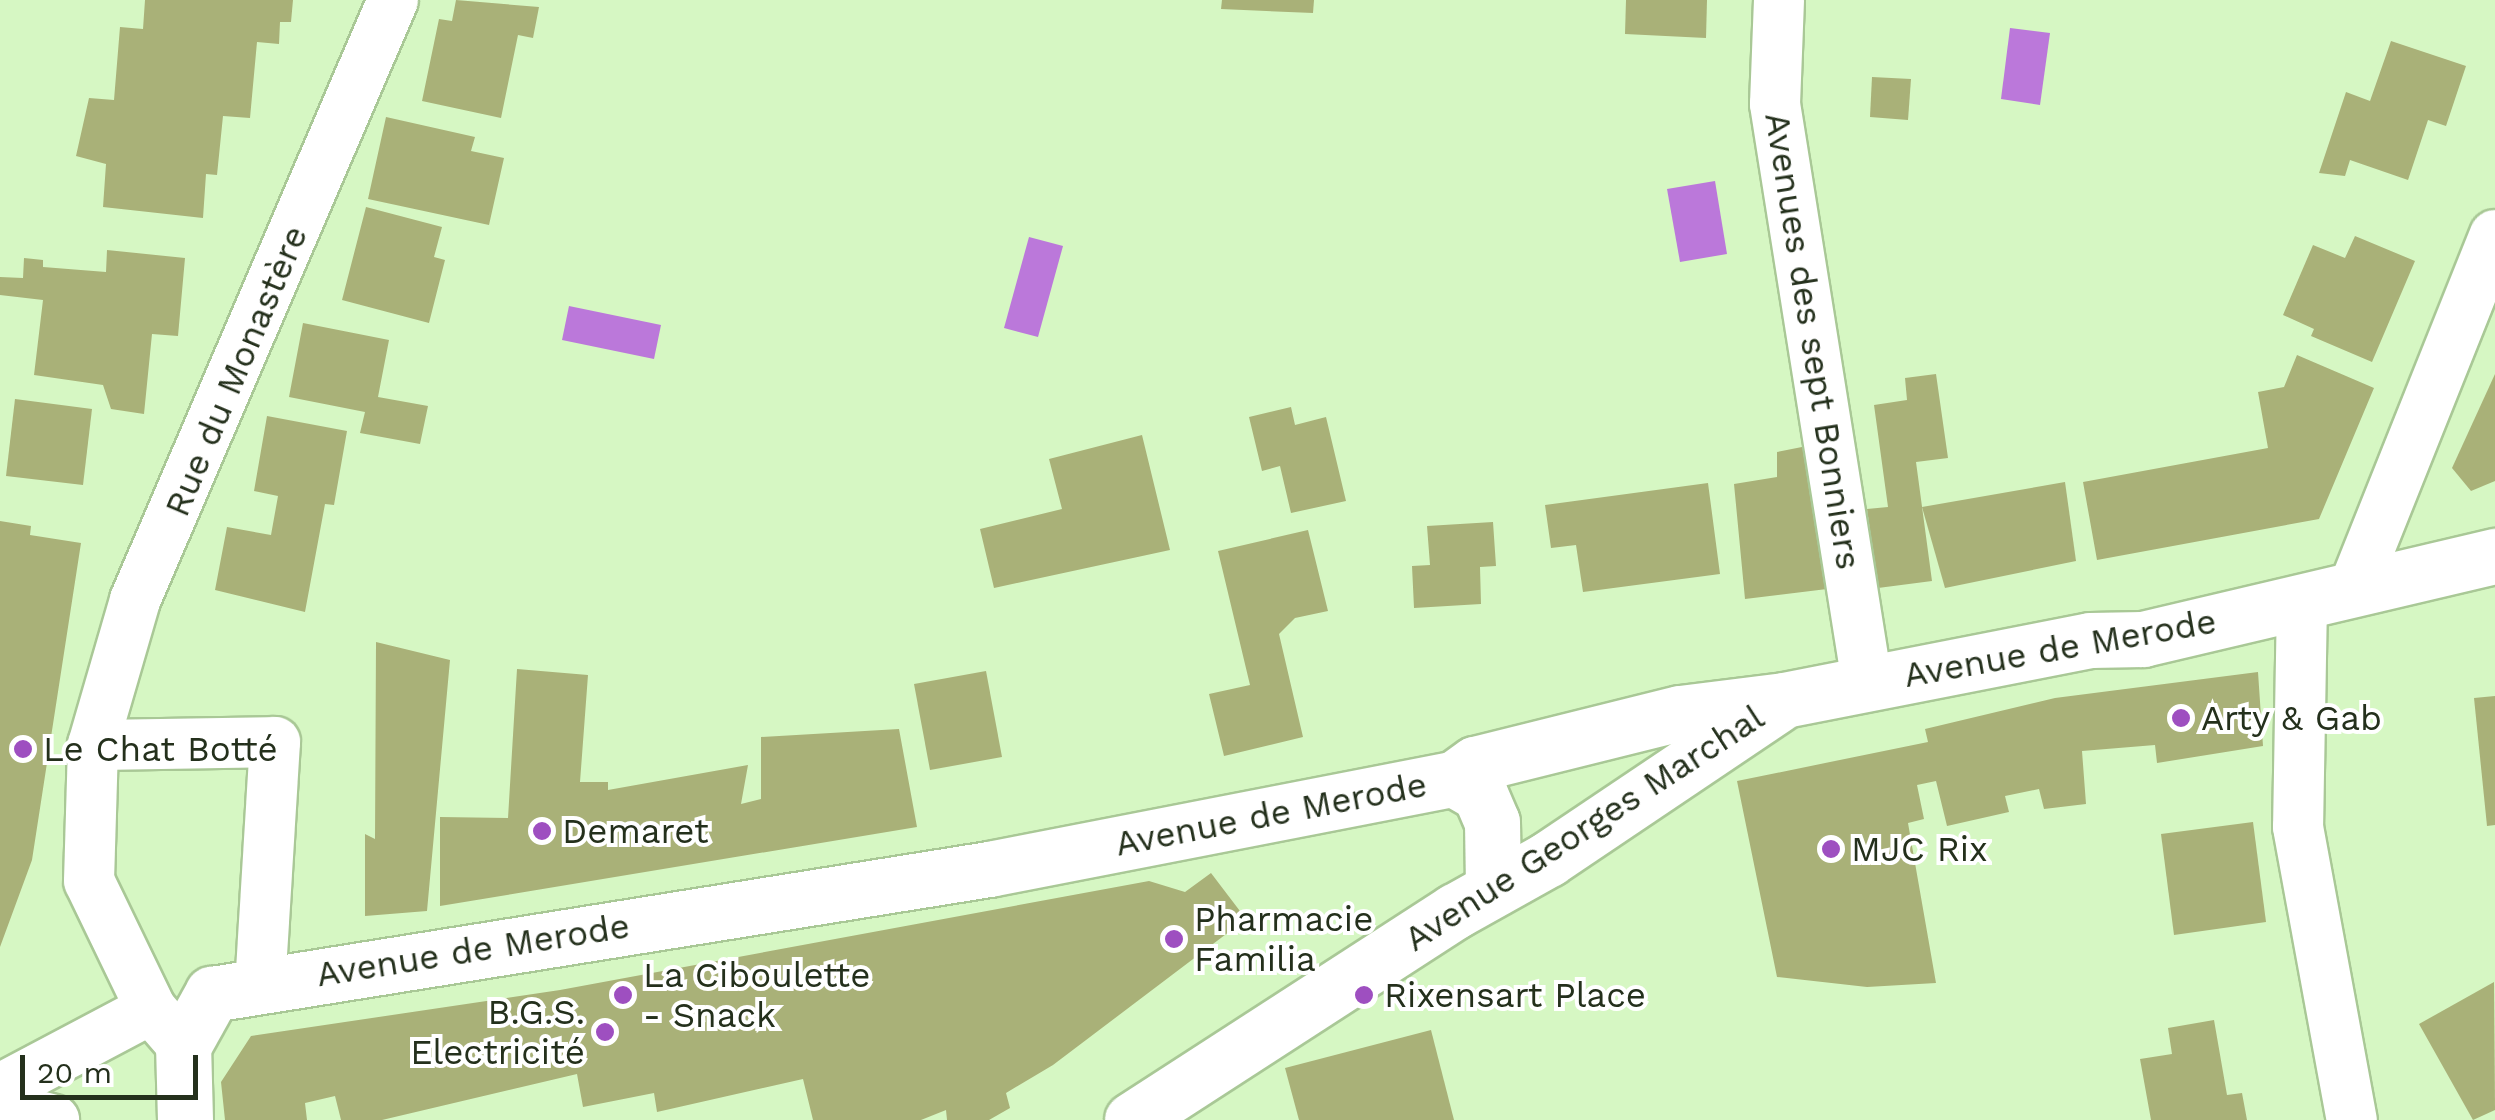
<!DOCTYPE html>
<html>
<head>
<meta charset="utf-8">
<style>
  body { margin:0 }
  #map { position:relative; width:2495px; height:1120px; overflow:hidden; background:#d6f7c3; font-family:"Work Sans",sans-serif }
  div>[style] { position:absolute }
  .water>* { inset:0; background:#bb78da }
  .building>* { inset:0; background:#a9b178 }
  .roads { filter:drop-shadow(2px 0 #a9c896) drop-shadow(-2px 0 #a9c896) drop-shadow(0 2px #a9c896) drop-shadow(0 -2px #a9c896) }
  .minor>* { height:50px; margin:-25px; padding:0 25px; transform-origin:25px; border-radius:25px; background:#fff }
  .tertiary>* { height:55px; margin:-27.5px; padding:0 27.5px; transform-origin:27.5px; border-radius:27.5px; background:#fff }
  .dots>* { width:28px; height:28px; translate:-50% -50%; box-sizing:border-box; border:5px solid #fff; border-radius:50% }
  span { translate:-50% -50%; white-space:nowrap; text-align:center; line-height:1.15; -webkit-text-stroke:8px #fff; paint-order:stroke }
  .street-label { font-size:35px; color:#24301c }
  .poi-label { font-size:35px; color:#24301c }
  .left { translate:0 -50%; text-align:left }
  .right { translate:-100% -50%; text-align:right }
  .scale { position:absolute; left:20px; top:1055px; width:178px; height:45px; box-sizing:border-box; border:5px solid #24301c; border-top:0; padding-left:12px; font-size:30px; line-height:35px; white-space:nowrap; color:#24301c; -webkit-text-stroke:8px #fff; paint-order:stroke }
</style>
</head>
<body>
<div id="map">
  <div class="water">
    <div style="clip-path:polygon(2010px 28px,2050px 33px,2040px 105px,2001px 99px)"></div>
    <div style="clip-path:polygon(1715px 181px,1727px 254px,1680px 262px,1667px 189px)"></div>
    <div style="clip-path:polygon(1029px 237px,1063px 246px,1038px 337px,1004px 328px)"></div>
    <div style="clip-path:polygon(569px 306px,661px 325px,654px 359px,562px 340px)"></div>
  </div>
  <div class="building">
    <div style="clip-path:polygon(145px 0,293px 0,291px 22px,280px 22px,279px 44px,257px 42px,250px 118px,223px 116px,217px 175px,206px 174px,203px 218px,103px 207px,106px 164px,76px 156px,89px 98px,114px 100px,120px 27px,143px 29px)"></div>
    <div style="clip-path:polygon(456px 0,539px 7px,533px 38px,518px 35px,501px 118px,422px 101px,439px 19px,452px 21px)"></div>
    <div style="clip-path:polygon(1222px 0,1314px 0,1313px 13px,1221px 9px)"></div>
    <div style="clip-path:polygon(1626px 0,1707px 0,1706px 38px,1625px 34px)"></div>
    <div style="clip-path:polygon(2391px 41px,2466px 66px,2446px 126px,2428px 120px,2408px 180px,2350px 160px,2345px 176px,2319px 173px,2346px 92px,2370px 101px)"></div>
    <div style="clip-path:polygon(1872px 77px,1911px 79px,1908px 120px,1870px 117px)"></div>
    <div style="clip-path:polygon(386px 117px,475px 137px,471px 151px,504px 158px,489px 225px,368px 199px)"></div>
    <div style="clip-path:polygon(366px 207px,442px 227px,434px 257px,445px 260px,429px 323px,342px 300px)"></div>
    <div style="clip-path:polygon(2355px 236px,2415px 261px,2372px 362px,2311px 336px,2314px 329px,2283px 315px,2313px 245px,2345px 258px)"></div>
    <div style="clip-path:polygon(107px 250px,185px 258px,178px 336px,152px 334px,144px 414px,111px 409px,103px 385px,34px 375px,43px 300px,0 295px,0 277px,23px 278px,24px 258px,43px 260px,43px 267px,106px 272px)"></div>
    <div style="clip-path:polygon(303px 323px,389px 340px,378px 397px,428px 406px,420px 444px,360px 433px,365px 412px,289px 397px)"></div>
    <div style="clip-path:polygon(2297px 355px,2374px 388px,2319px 519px,2097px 560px,2083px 482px,2268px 448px,2258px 392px,2284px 387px)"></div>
    <div style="clip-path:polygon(1936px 374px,1948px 458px,1916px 462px,1932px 581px,1878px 588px,1867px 509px,1888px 507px,1874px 405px,1907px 400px,1905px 378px)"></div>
    <div style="clip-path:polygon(2495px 374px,2495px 481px,2471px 491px,2452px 468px)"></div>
    <div style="clip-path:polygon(15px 399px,92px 409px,83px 485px,6px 476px)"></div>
    <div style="clip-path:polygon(1291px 407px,1295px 425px,1326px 417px,1346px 501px,1291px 513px,1280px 466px,1262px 471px,1249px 417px)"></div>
    <div style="clip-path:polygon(267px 416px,347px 431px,334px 505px,325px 504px,305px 612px,215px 590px,227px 527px,271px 535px,278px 496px,254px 491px)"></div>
    <div style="clip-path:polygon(1142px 435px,1170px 550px,994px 588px,980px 529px,1062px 509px,1049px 459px)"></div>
    <div style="clip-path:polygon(1812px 445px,1837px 573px,1824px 575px,1827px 589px,1745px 599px,1734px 484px,1777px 477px,1777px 452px)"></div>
    <div style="clip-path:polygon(2065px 482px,2076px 561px,1945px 588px,1922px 507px)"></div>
    <div style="clip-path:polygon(1708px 483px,1720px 574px,1583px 592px,1576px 545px,1551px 548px,1545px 505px)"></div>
    <div style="clip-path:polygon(0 521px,31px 526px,30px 535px,81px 543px,32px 860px,0 947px)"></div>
    <div style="clip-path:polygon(1493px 522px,1496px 566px,1480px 567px,1481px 604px,1414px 608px,1412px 566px,1430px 565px,1427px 526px)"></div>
    <div style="clip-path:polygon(1308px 530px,1328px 611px,1295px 618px,1279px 634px,1303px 737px,1224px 756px,1209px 694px,1250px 685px,1218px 551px)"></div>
    <div style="clip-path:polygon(376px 642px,450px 660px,427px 911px,365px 916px,365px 834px,375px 839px)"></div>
    <div style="clip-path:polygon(517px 669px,588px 675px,580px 782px,608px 782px,608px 790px,748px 765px,741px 804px,761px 799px,761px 737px,899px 729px,917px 827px,440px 906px,440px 817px,508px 818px)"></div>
    <div style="clip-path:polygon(986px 671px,1002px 757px,930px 770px,914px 684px)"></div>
    <div style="clip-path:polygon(2258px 672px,2263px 746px,2157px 763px,2155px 745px,2082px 751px,2086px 804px,2044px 809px,2039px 789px,2005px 796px,2009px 812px,1947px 826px,1936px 781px,1917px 785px,1924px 819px,1908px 823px,1936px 983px,1867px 987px,1777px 977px,1737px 781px,1928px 742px,1925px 729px,2055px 698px)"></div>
    <div style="clip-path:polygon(2495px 696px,2495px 825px,2487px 826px,2474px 698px)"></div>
    <div style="clip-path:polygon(2253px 822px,2266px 922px,2174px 935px,2161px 834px)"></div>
    <div style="clip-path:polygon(1211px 873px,1246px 919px,1053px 1065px,1006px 1093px,1010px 1108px,989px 1120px,947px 1120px,946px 1110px,921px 1120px,813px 1120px,803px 1079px,657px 1112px,654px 1093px,583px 1107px,577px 1074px,382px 1120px,341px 1120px,335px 1096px,305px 1103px,307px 1120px,225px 1120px,221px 1082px,251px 1036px,560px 990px,1149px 881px,1185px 892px)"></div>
    <div style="clip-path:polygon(2494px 982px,2495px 1110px,2473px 1120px,2419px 1024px)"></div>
    <div style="clip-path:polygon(2214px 1020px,2227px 1095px,2242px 1093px,2247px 1120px,2151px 1120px,2140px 1059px,2172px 1054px,2168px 1028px)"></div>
    <div style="clip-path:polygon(1431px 1030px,1454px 1120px,1299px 1120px,1285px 1068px)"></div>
  </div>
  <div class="roads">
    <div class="minor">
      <div style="left:1779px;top:0;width:104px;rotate:92.2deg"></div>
      <div style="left:1775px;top:104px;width:585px;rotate:80.96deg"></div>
      <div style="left:2354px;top:587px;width:379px;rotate:-68.2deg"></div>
      <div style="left:2302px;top:601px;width:226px;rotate:91deg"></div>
      <div style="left:2298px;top:827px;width:298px;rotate:79.6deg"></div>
      <div style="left:93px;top:745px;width:151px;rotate:-73.8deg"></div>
      <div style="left:135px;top:600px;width:653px;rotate:-66.73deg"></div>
      <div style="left:183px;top:1046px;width:49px;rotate:-130.9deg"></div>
      <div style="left:151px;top:1009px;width:142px;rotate:-115.8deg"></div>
      <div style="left:89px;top:881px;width:136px;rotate:-88.3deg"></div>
      <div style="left:93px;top:745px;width:182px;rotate:-0.9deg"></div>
      <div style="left:275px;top:742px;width:243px;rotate:93.5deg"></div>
      <div style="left:0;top:1089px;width:171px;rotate:-27.9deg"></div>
      <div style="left:0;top:1106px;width:56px;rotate:14.5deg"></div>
    </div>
    <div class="tertiary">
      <div style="left:1454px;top:779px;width:30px;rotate:30deg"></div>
      <div style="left:1480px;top:794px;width:30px;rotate:67deg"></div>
      <div style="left:1492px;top:822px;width:67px;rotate:89.1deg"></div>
      <div style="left:185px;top:1120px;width:74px;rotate:-91.5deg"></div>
      <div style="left:183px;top:1046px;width:60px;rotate:-60.9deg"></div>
      <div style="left:212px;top:994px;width:787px;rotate:-9.14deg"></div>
      <div style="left:989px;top:869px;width:474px;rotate:-11deg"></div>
      <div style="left:1454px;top:779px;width:26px;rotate:-36deg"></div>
      <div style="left:1475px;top:764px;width:211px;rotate:-14deg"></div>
      <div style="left:1680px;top:713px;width:105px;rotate:-7.1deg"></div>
      <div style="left:1784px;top:700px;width:312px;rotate:-11.1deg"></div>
      <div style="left:2090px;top:640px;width:53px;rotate:-1.1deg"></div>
      <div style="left:2143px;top:639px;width:362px;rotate:-13.3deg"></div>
      <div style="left:1132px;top:1120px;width:385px;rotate:-32.9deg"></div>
      <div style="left:1455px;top:911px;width:107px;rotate:-29.2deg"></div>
      <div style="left:1548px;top:859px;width:276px;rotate:-33.9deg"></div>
    </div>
  </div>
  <div class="dots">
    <div style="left:2181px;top:718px;background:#9e4fc0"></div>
    <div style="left:23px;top:749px;background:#9e4fc0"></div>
    <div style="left:542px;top:831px;background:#9e4fc0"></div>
    <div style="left:1831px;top:849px;background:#9e4fc0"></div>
    <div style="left:1174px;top:939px;background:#9e4fc0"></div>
    <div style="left:623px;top:995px;background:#9e4fc0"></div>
    <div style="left:1364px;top:995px;background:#9e4fc0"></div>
    <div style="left:605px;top:1032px;background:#9e4fc0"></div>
  </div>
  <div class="street-label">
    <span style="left:1813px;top:341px;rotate:81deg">Avenues des sept Bonniers</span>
    <span style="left:236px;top:371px;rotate:-67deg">Rue du Monastère</span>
    <span style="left:2060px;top:648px;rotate:-10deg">Avenue de Merode</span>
    <span style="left:1271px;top:814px;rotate:-11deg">Avenue de Merode</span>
    <span style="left:1584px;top:828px;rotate:-33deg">Avenue Georges Marchal</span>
    <span style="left:473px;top:950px;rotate:-9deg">Avenue de Merode</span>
  </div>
  <div class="poi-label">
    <span class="left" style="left:2201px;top:718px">Arty &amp; Gab</span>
    <span class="left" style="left:43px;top:749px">Le Chat Botté</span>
    <span class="left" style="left:562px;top:831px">Demaret</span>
    <span class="left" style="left:1851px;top:849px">MJC Rix</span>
    <span class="left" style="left:1194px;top:939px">Pharmacie<br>Familia</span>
    <span class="left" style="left:643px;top:995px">La Ciboulette<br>- Snack</span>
    <span class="left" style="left:1384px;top:995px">Rixensart Place</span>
    <span class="right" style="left:585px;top:1032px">B.G.S.<br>Electricité</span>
  </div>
  <div class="scale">20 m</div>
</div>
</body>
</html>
